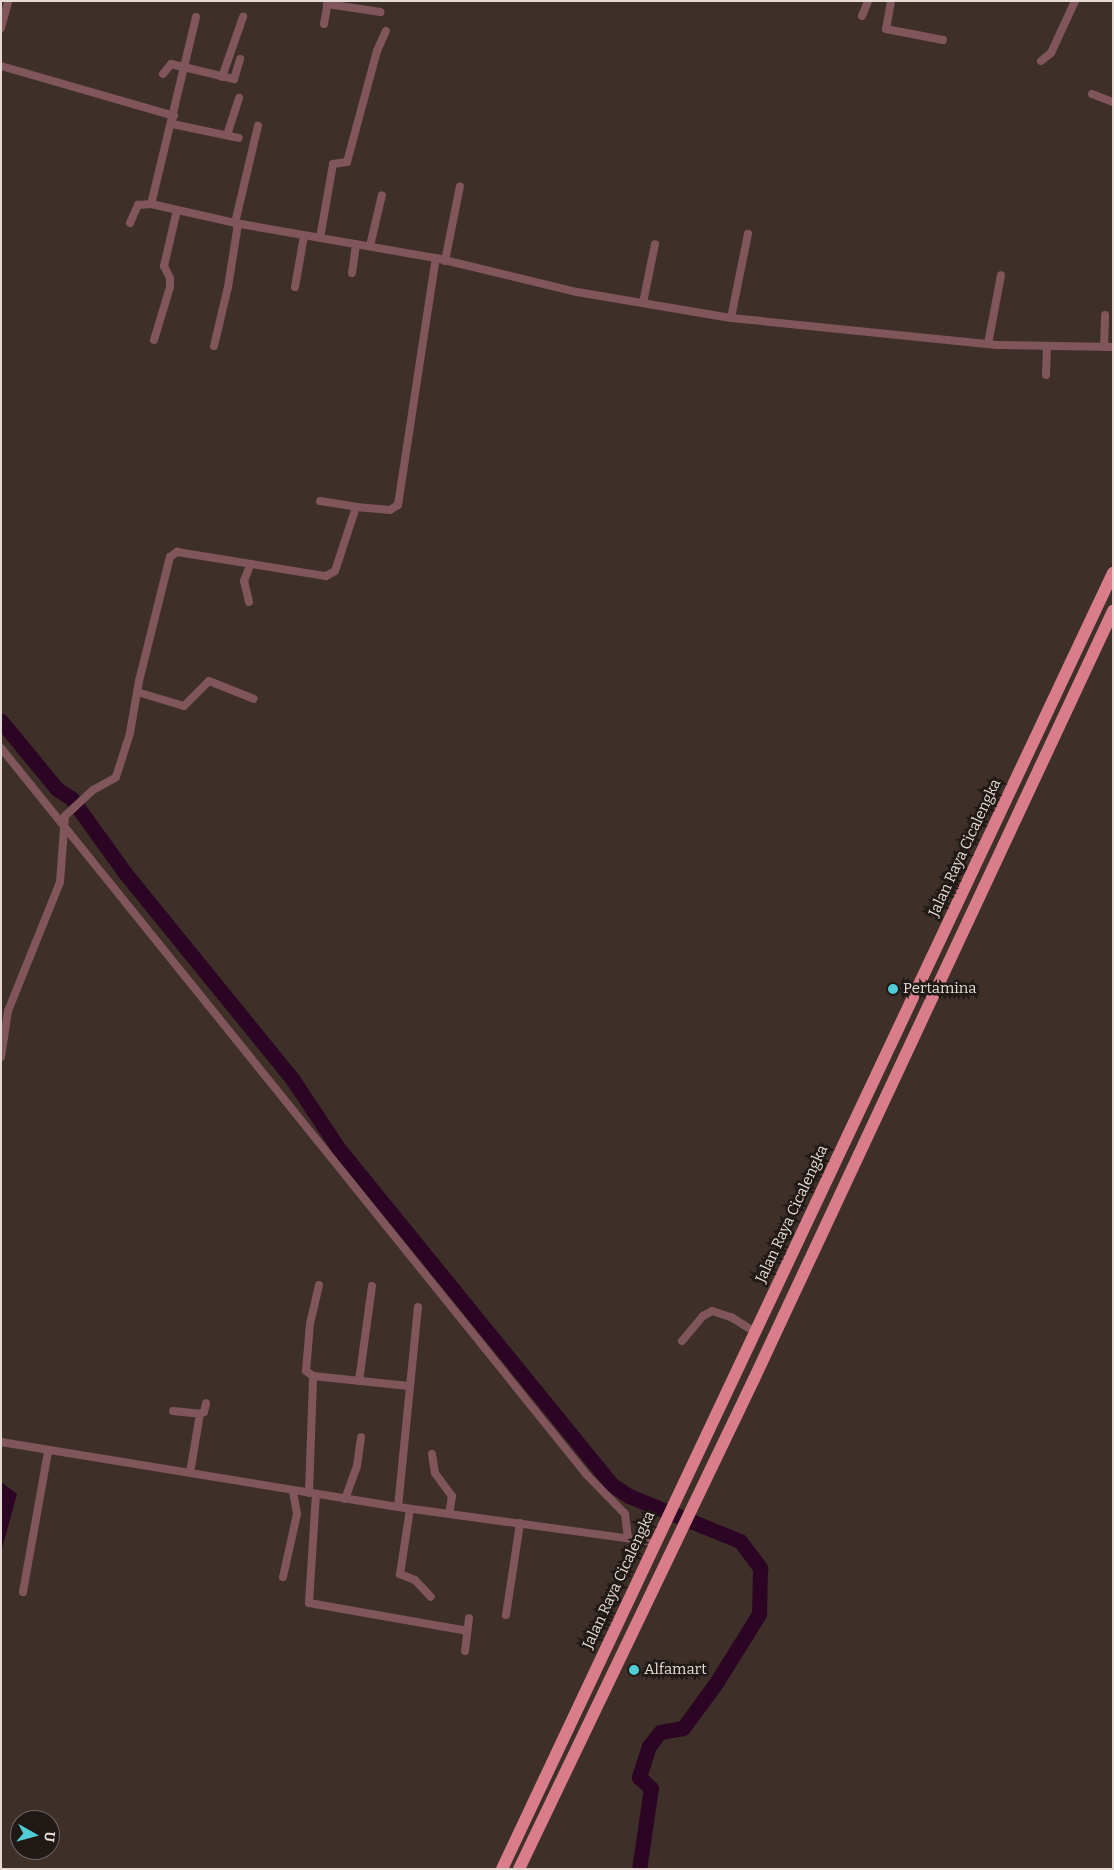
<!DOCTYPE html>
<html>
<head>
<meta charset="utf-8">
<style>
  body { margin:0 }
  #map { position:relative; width:1114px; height:1870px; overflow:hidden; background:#3e2f29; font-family:Bitter,serif }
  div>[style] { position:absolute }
  .water>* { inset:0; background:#2b0523 }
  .river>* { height:15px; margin:-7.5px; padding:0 7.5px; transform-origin:7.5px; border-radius:7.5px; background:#2b0523 }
  .minor>* { height:8px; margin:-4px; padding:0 4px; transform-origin:4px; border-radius:4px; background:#80565c }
  .trunk>* { height:12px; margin:-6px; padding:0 6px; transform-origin:6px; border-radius:6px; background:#d97d8b }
  .dots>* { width:14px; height:14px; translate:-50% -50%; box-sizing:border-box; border:2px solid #201916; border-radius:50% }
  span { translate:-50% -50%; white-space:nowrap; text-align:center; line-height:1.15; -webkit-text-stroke:5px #201916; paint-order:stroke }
  .street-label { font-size:15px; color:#e5dad6 }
  .poi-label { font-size:15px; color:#e5dad6 }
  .left { translate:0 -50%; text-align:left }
  .frame { position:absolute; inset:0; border:2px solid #e5dad6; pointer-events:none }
  .north { position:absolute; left:10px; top:1810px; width:50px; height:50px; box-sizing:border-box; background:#201916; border:1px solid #6f6663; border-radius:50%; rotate:97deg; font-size:14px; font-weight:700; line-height:20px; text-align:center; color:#e5dad6 }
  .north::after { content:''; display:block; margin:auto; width:18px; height:22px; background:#51ccd4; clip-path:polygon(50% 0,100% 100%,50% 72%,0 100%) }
</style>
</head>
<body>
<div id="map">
  <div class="water">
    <div style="clip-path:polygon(1px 1482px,17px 1494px,1px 1552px)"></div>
  </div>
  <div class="river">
    <div style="left:1px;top:721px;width:88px;rotate:50.5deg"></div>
    <div style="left:57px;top:789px;width:17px;rotate:33deg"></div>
    <div style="left:71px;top:798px;width:92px;rotate:54.2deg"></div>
    <div style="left:125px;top:873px;width:267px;rotate:50.9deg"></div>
    <div style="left:293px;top:1080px;width:83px;rotate:56.3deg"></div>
    <div style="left:339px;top:1149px;width:432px;rotate:50.9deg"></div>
    <div style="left:611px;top:1484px;width:22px;rotate:34deg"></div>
    <div style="left:629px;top:1496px;width:120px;rotate:22.1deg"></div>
    <div style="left:740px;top:1541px;width:34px;rotate:53deg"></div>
    <div style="left:760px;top:1568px;width:46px;rotate:91.2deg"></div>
    <div style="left:759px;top:1614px;width:81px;rotate:121.9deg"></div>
    <div style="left:716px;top:1683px;width:56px;rotate:126.3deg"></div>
    <div style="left:683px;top:1728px;width:23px;rotate:170deg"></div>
    <div style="left:660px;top:1732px;width:18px;rotate:128deg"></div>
    <div style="left:649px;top:1746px;width:33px;rotate:108deg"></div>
    <div style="left:639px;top:1777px;width:16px;rotate:43deg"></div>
    <div style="left:651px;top:1788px;width:82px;rotate:98.4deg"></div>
  </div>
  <div class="minor">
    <div style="left:891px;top:1px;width:28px;rotate:100deg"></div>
    <div style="left:886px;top:29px;width:58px;rotate:10.9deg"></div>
    <div style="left:327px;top:4px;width:54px;rotate:8.6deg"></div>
    <div style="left:862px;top:16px;width:16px;rotate:-68deg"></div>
    <div style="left:196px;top:17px;width:192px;rotate:103.5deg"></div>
    <div style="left:151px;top:204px;width:86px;rotate:12.7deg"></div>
    <div style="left:235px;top:223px;width:204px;rotate:9.9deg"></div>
    <div style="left:436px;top:258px;width:145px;rotate:13.6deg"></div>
    <div style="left:577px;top:292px;width:156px;rotate:9.6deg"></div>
    <div style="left:731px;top:318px;width:267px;rotate:5.8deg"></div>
    <div style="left:997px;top:345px;width:116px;rotate:1deg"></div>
    <div style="left:324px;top:24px;width:23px;rotate:-80deg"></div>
    <div style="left:1px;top:28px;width:28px;rotate:-75deg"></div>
    <div style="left:1041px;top:61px;width:13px;rotate:-39deg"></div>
    <div style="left:1051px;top:53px;width:57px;rotate:-65.2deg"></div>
    <div style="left:1px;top:66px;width:180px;rotate:16.1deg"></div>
    <div style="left:163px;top:74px;width:13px;rotate:-51deg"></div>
    <div style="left:171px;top:64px;width:65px;rotate:13.4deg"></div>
    <div style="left:234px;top:79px;width:21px;rotate:-73deg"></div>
    <div style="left:222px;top:77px;width:64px;rotate:-70.7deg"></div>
    <div style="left:1092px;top:94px;width:22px;rotate:21deg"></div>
    <div style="left:172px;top:124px;width:68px;rotate:11.8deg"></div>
    <div style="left:227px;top:135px;width:39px;rotate:-72deg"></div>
    <div style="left:130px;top:223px;width:20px;rotate:-66deg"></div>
    <div style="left:138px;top:205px;width:13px;rotate:-4deg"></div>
    <div style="left:235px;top:223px;width:100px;rotate:-76.7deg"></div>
    <div style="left:320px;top:238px;width:75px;rotate:-80deg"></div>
    <div style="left:333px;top:164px;width:14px;rotate:-8deg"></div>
    <div style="left:347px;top:162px;width:115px;rotate:-74.9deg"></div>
    <div style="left:377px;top:51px;width:22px;rotate:-66deg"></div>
    <div style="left:370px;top:246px;width:52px;rotate:-76.8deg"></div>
    <div style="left:445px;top:261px;width:76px;rotate:-78.7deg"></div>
    <div style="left:352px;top:273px;width:29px;rotate:-82deg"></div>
    <div style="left:295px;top:287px;width:52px;rotate:-80deg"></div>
    <div style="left:643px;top:303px;width:60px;rotate:-78.5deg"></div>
    <div style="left:731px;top:318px;width:86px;rotate:-78.6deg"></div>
    <div style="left:154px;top:340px;width:55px;rotate:-73.2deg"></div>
    <div style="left:170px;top:287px;width:9px;rotate:-90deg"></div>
    <div style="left:170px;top:278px;width:13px;rotate:-117deg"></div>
    <div style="left:164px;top:266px;width:57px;rotate:-76.9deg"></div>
    <div style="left:988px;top:344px;width:70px;rotate:-79.3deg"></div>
    <div style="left:214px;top:346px;width:61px;rotate:-76.7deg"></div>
    <div style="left:228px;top:287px;width:64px;rotate:-81deg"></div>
    <div style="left:1104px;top:347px;width:32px;rotate:-88deg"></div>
    <div style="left:1046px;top:375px;width:29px;rotate:-88deg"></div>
    <div style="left:320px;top:501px;width:36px;rotate:9deg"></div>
    <div style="left:249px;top:602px;width:22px;rotate:-103deg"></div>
    <div style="left:244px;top:581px;width:17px;rotate:-69deg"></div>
    <div style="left:137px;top:692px;width:49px;rotate:16.6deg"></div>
    <div style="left:184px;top:706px;width:35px;rotate:-45deg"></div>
    <div style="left:209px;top:681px;width:48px;rotate:21.8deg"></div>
    <div style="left:1px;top:748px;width:934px;rotate:51.13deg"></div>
    <div style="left:587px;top:1475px;width:54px;rotate:45.7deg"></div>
    <div style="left:625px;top:1514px;width:24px;rotate:83deg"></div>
    <div style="left:1px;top:1057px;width:47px;rotate:-81.3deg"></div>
    <div style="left:8px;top:1011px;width:139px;rotate:-68deg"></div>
    <div style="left:60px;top:882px;width:66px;rotate:-85.7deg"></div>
    <div style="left:65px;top:816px;width:38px;rotate:-43deg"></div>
    <div style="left:93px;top:790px;width:26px;rotate:-29deg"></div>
    <div style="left:116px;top:777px;width:46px;rotate:-72.3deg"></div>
    <div style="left:130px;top:733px;width:53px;rotate:-80.2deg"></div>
    <div style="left:139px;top:681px;width:128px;rotate:-76deg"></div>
    <div style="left:170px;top:557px;width:9px;rotate:-36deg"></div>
    <div style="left:177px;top:552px;width:151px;rotate:9.2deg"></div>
    <div style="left:326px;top:576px;width:10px;rotate:-29deg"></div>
    <div style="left:335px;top:571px;width:67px;rotate:-71.8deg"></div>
    <div style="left:356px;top:507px;width:34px;rotate:5deg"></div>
    <div style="left:390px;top:510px;width:9px;rotate:-32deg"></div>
    <div style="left:398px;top:505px;width:250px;rotate:-81.3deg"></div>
    <div style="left:319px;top:1285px;width:40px;rotate:103deg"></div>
    <div style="left:310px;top:1324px;width:47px;rotate:94.9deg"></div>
    <div style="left:306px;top:1371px;width:9px;rotate:36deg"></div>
    <div style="left:313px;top:1376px;width:96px;rotate:6deg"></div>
    <div style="left:682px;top:1341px;width:33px;rotate:-50deg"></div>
    <div style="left:703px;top:1316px;width:10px;rotate:-29deg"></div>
    <div style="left:712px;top:1311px;width:20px;rotate:18deg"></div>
    <div style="left:731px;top:1317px;width:28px;rotate:32deg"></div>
    <div style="left:359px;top:1381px;width:96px;rotate:-82.2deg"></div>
    <div style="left:173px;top:1411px;width:27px;rotate:6deg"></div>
    <div style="left:1px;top:1442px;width:402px;rotate:9.3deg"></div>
    <div style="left:398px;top:1507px;width:259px;rotate:7.8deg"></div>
    <div style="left:432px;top:1454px;width:19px;rotate:81deg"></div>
    <div style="left:435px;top:1473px;width:29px;rotate:54deg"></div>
    <div style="left:452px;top:1496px;width:18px;rotate:99deg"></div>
    <div style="left:190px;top:1473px;width:60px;rotate:-80.4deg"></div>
    <div style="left:200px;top:1414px;width:4px;rotate:-27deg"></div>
    <div style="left:204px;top:1412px;width:9px;rotate:-77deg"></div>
    <div style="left:309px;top:1493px;width:117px;rotate:-88deg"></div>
    <div style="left:316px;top:1494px;width:109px;rotate:93.7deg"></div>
    <div style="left:309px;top:1603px;width:160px;rotate:10deg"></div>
    <div style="left:345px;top:1499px;width:35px;rotate:-70deg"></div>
    <div style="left:357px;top:1466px;width:29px;rotate:-82deg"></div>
    <div style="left:398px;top:1507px;width:201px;rotate:-84.3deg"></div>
    <div style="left:410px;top:1509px;width:66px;rotate:98.7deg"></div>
    <div style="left:400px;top:1574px;width:16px;rotate:22deg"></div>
    <div style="left:415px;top:1580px;width:23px;rotate:47deg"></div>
    <div style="left:283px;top:1577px;width:65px;rotate:-77.5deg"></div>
    <div style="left:297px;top:1514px;width:23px;rotate:-100deg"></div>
    <div style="left:23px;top:1592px;width:143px;rotate:-79.9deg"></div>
    <div style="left:506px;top:1615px;width:93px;rotate:-81.3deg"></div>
    <div style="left:465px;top:1651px;width:33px;rotate:-83deg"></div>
  </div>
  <div class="trunk">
    <div style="left:502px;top:1869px;width:1433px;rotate:-64.76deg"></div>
    <div style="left:519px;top:1869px;width:543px;rotate:-64.38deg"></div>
    <div style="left:754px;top:1379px;width:848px;rotate:-64.95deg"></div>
  </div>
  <div class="dots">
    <div style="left:893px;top:989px;background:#51ccd4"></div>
    <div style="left:634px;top:1670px;background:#51ccd4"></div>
  </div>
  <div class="street-label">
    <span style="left:965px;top:848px;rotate:-65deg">Jalan Raya Cicalengka</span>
    <span style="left:792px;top:1214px;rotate:-65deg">Jalan Raya Cicalengka</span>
    <span style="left:619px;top:1580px;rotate:-65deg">Jalan Raya Cicalengka</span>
  </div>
  <div class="poi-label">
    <span class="left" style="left:903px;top:989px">Pertamina</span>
    <span class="left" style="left:644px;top:1670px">Alfamart</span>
  </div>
  <div class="frame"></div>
  <div class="north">U</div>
</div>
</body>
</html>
